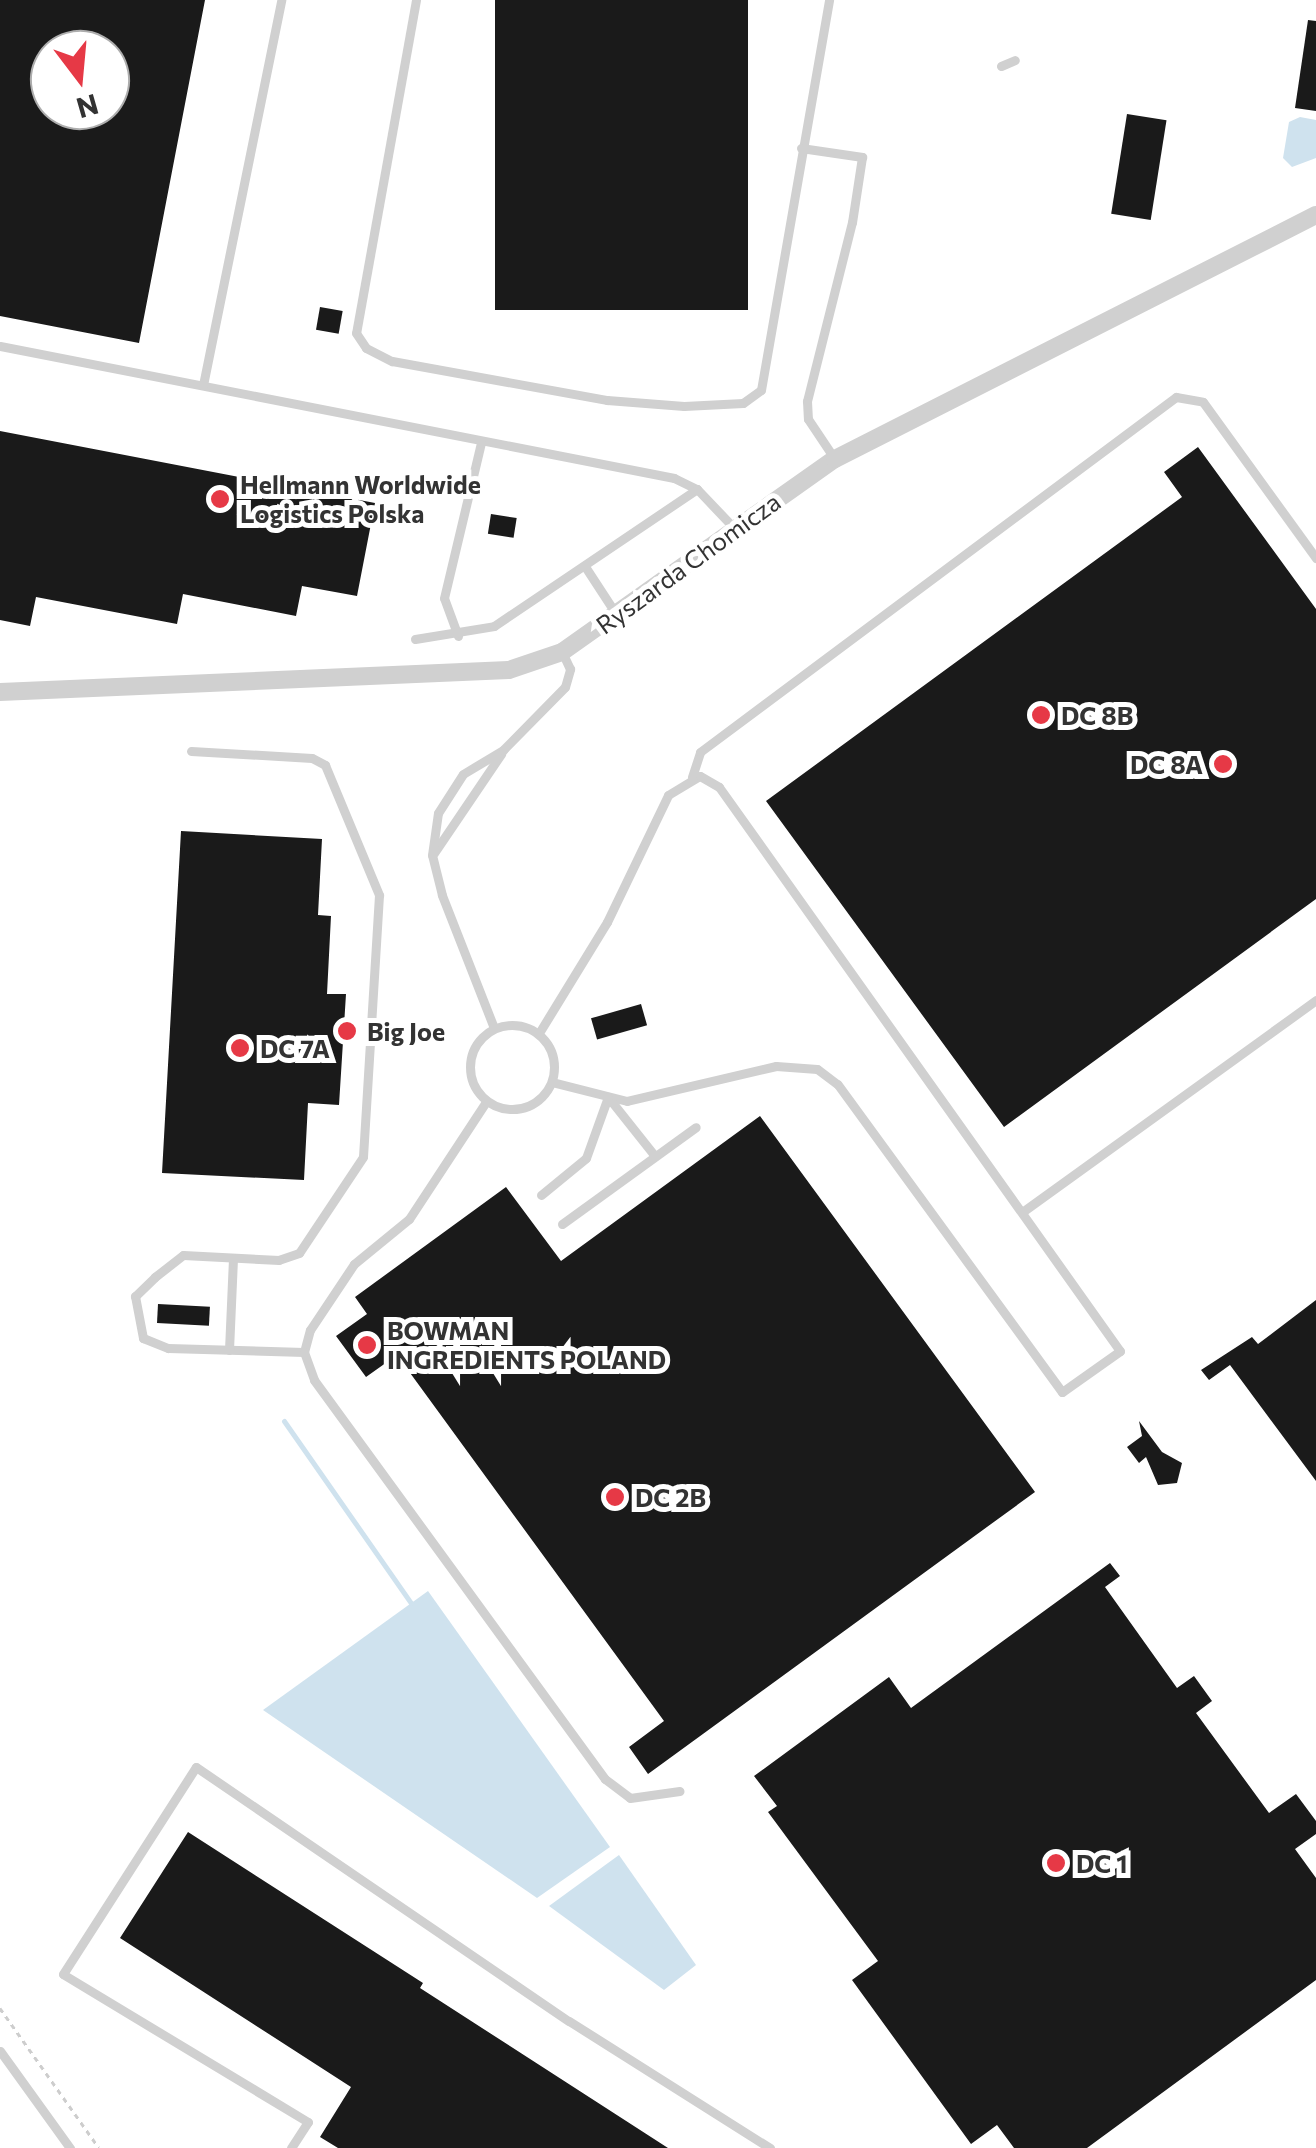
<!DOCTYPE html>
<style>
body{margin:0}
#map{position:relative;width:1316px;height:2148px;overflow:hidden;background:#fff;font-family:Commissioner,sans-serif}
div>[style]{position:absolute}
.water>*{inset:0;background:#cfe2ee}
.stream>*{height:5px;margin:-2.5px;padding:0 2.5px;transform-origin:2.5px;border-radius:2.5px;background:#cfe2ee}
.building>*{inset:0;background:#1a1a1a;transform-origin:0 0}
.path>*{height:2.5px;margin-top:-1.25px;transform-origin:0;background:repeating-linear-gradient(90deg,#cdcdcd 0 5px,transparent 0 10px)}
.service>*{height:9px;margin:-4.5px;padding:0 4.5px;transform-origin:4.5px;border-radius:4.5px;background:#d0d0d0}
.service>.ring{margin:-4.5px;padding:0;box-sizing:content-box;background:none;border:9px solid #d0d0d0;border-radius:50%}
.minor>*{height:18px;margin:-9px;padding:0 9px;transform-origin:9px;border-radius:9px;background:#d0d0d0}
.dots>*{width:28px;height:28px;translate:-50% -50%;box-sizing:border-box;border:5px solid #fff;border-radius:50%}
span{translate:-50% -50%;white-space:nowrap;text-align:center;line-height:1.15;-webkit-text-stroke:10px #fff;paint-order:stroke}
.poi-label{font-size:25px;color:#333;font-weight:700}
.left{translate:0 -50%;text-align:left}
.right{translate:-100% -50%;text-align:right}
.street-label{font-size:25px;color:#333}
.north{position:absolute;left:30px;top:30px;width:100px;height:100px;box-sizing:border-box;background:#fff;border:2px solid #adadad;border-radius:50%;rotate:164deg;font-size:28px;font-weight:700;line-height:40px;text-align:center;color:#333}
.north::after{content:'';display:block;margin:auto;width:35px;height:45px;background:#e63946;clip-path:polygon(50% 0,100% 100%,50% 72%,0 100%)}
</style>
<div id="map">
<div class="water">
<div style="clip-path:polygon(1300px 117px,1316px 120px,1316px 158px,1292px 167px,1283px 158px,1289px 122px)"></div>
<div style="clip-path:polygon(428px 1591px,610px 1847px,537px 1898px,263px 1710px)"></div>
<div style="clip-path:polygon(619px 1855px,696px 1965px,664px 1990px,549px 1906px)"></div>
</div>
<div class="stream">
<div style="left:284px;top:1421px;width:222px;rotate:55.1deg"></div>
</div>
<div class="building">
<div style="clip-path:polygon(evenodd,0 0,205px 0,139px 343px,0 316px,0 0,50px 50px,110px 50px,110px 110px,50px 110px,50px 50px)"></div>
<div style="left:495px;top:0;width:253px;height:310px"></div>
<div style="clip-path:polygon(1308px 20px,1316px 21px,1316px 111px,1295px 108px)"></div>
<div style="left:1127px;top:114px;width:40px;height:101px;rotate:9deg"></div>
<div style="left:320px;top:307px;width:23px;height:23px;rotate:10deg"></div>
<div style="clip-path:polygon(0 431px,375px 503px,357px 596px,302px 586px,296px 616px,183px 594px,177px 624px,36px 597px,30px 626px,0 620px)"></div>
<div style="clip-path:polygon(1198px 447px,1316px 609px,1316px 899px,1004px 1127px,766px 801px,1182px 497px,1164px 472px)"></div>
<div style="left:491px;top:514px;width:26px;height:20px;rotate:9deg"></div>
<div style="clip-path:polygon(181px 831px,322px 839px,318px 915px,331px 916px,327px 994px,346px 994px,339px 1105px,308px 1103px,304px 1180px,162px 1173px)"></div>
<div style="left:641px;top:1004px;width:22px;height:52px;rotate:74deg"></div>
<div style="clip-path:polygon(760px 1116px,1035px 1492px,648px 1774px,629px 1747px,664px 1721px,397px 1355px,366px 1377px,336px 1336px,367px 1314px,355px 1297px,506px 1187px,561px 1261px)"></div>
<div style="clip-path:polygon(1316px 1300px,1316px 1481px,1230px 1365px,1209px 1380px,1201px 1370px,1252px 1337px,1258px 1344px)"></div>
<div style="left:158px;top:1304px;width:52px;height:19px;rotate:3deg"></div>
<div style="clip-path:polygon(1139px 1421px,1162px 1452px,1182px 1463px,1177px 1483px,1158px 1485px,1146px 1457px,1139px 1463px,1127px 1447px,1142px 1436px)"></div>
<div style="clip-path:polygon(1110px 1563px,1120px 1576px,1105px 1587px,1177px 1688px,1194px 1676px,1212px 1701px,1196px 1713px,1269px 1813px,1296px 1794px,1316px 1821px,1316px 1834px,1295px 1849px,1316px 1878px,1316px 1980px,1087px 2148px,1014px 2148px,997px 2125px,971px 2144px,852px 1980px,878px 1961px,768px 1812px,777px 1806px,754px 1776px,889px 1677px,911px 1708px)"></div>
<div style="clip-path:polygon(188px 1832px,423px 1983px,420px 1988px,668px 2148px,338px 2148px,320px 2137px,351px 2087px,120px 1938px)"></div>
</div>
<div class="path">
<div style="left:0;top:2008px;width:171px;rotate:54.7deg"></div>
</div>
<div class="service">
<div style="left:416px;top:0;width:338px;rotate:100.2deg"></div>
<div style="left:356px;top:333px;width:18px;rotate:56deg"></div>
<div style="left:366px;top:348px;width:29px;rotate:27deg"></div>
<div style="left:392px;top:361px;width:219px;rotate:10.3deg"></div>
<div style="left:607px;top:400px;width:77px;rotate:4.5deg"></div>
<div style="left:684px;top:406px;width:59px;rotate:-2.9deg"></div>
<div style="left:743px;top:403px;width:22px;rotate:-36deg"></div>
<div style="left:761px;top:390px;width:396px;rotate:-80.1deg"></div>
<div style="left:1001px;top:66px;width:15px;rotate:-23deg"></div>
<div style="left:801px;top:148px;width:62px;rotate:8.4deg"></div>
<div style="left:862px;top:157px;width:66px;rotate:98.7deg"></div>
<div style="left:852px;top:222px;width:185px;rotate:104.1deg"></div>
<div style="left:807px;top:401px;width:18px;rotate:87deg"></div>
<div style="left:808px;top:419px;width:47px;rotate:56.3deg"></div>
<div style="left:0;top:346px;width:687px;rotate:11.08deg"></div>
<div style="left:674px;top:478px;width:25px;rotate:26deg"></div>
<div style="left:697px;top:489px;width:55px;rotate:46.5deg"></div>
<div style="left:203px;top:385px;width:393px;rotate:-78.5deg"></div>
<div style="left:586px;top:568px;width:55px;rotate:56.9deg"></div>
<div style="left:458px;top:636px;width:40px;rotate:-110.2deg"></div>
<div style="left:444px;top:598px;width:159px;rotate:-76.6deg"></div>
<div style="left:415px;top:639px;width:80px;rotate:-9.3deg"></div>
<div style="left:494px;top:626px;width:245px;rotate:-34deg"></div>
<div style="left:191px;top:751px;width:121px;rotate:3.3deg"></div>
<div style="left:312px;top:758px;width:15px;rotate:28deg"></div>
<div style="left:325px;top:765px;width:141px;rotate:67.4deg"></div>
<div style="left:379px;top:895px;width:262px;rotate:93.5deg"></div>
<div style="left:363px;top:1157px;width:115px;rotate:123.7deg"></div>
<div style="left:299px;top:1253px;width:21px;rotate:161deg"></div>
<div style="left:279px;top:1260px;width:96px;rotate:-177deg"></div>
<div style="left:183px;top:1255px;width:36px;rotate:142deg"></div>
<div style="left:155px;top:1277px;width:28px;rotate:136deg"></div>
<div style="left:135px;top:1296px;width:43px;rotate:79.2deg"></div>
<div style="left:143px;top:1338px;width:27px;rotate:22deg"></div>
<div style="left:168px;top:1348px;width:136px;rotate:1.7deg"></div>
<div style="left:304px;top:1352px;width:23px;rotate:-75deg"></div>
<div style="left:310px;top:1330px;width:79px;rotate:-56.3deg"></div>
<div style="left:354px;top:1264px;width:71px;rotate:-39.3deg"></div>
<div style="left:409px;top:1219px;width:140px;rotate:-56.7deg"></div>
<div style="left:692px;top:777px;width:26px;rotate:-72deg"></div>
<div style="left:700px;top:752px;width:594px;rotate:-36.72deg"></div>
<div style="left:1176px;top:397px;width:27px;rotate:10deg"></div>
<div style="left:1203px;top:402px;width:193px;rotate:54.1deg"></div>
<div style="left:434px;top:853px;width:120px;rotate:-55.9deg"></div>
<div class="ring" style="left:470px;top:1025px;width:75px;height:75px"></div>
<div style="left:494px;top:1028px;width:143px;rotate:-111.4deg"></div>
<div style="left:442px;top:895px;width:41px;rotate:-104deg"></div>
<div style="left:432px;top:855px;width:42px;rotate:-81.9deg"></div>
<div style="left:438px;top:813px;width:46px;rotate:-57.3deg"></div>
<div style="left:463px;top:774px;width:47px;rotate:-31deg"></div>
<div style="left:503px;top:750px;width:88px;rotate:-45.5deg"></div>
<div style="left:565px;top:687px;width:19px;rotate:-74deg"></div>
<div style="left:570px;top:669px;width:19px;rotate:-115deg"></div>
<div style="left:539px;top:1033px;width:130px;rotate:-58.5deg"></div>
<div style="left:607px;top:922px;width:141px;rotate:-64.3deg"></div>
<div style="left:668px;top:795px;width:37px;rotate:-31deg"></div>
<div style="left:700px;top:776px;width:22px;rotate:30deg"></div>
<div style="left:719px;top:787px;width:692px;rotate:54.59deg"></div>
<div style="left:1120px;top:1351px;width:71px;rotate:144.7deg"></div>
<div style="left:1062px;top:1392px;width:381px;rotate:-126.1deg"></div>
<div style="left:837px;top:1084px;width:25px;rotate:-143deg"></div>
<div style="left:817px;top:1069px;width:41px;rotate:-175.8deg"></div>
<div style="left:776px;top:1066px;width:153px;rotate:166.8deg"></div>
<div style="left:627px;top:1101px;width:77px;rotate:-165.8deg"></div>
<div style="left:608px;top:1097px;width:75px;rotate:51.5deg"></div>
<div style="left:541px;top:1195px;width:58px;rotate:-39.4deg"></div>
<div style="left:586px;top:1158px;width:65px;rotate:-70.2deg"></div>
<div style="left:1025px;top:1210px;width:359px;rotate:-35.8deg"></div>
<div style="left:562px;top:1224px;width:165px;rotate:-35.9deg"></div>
<div style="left:229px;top:1350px;width:92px;rotate:-87.5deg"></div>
<div style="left:304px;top:1352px;width:30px;rotate:70deg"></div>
<div style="left:314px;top:1380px;width:494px;rotate:53.9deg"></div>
<div style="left:605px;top:1779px;width:31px;rotate:37deg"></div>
<div style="left:630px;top:1798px;width:50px;rotate:-8deg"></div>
<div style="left:0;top:2051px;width:120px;rotate:54.2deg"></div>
<div style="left:291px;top:2148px;width:31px;rotate:-57deg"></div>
<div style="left:308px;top:2122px;width:286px;rotate:-148.9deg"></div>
<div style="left:63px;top:1974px;width:246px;rotate:-57.3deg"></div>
<div style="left:196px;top:1767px;width:451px;rotate:34.3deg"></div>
<div style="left:569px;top:2021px;width:238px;rotate:32.3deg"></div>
</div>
<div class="minor">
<div style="left:0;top:692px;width:509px;rotate:-2.47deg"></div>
<div style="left:509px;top:670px;width:56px;rotate:-18.8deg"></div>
<div style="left:562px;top:652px;width:334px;rotate:-35.3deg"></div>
<div style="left:835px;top:459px;width:539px;rotate:-26.9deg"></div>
</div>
<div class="dots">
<div style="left:220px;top:499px;background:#e63946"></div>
<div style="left:1041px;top:715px;background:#e63946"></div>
<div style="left:1223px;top:764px;background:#e63946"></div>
<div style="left:347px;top:1031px;background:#e63946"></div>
<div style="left:240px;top:1048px;background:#e63946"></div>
<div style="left:367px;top:1345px;background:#e63946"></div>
<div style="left:615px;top:1497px;background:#e63946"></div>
<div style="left:1056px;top:1863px;background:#e63946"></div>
</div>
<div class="poi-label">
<span class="left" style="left:240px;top:499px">Hellmann Worldwide<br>Logistics Polska</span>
<span class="left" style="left:1061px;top:715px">DC 8B</span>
<span class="right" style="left:1203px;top:764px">DC 8A</span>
<span class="left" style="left:367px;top:1031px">Big Joe</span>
<span class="left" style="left:260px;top:1048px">DC 7A</span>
<span class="left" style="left:387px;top:1345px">BOWMAN<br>INGREDIENTS POLAND</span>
<span class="left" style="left:635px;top:1497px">DC 2B</span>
<span class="left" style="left:1076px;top:1863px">DC 1</span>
</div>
<div class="street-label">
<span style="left:688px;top:563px;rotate:-36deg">Ryszarda Chomicza</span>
</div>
<div class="north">N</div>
</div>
